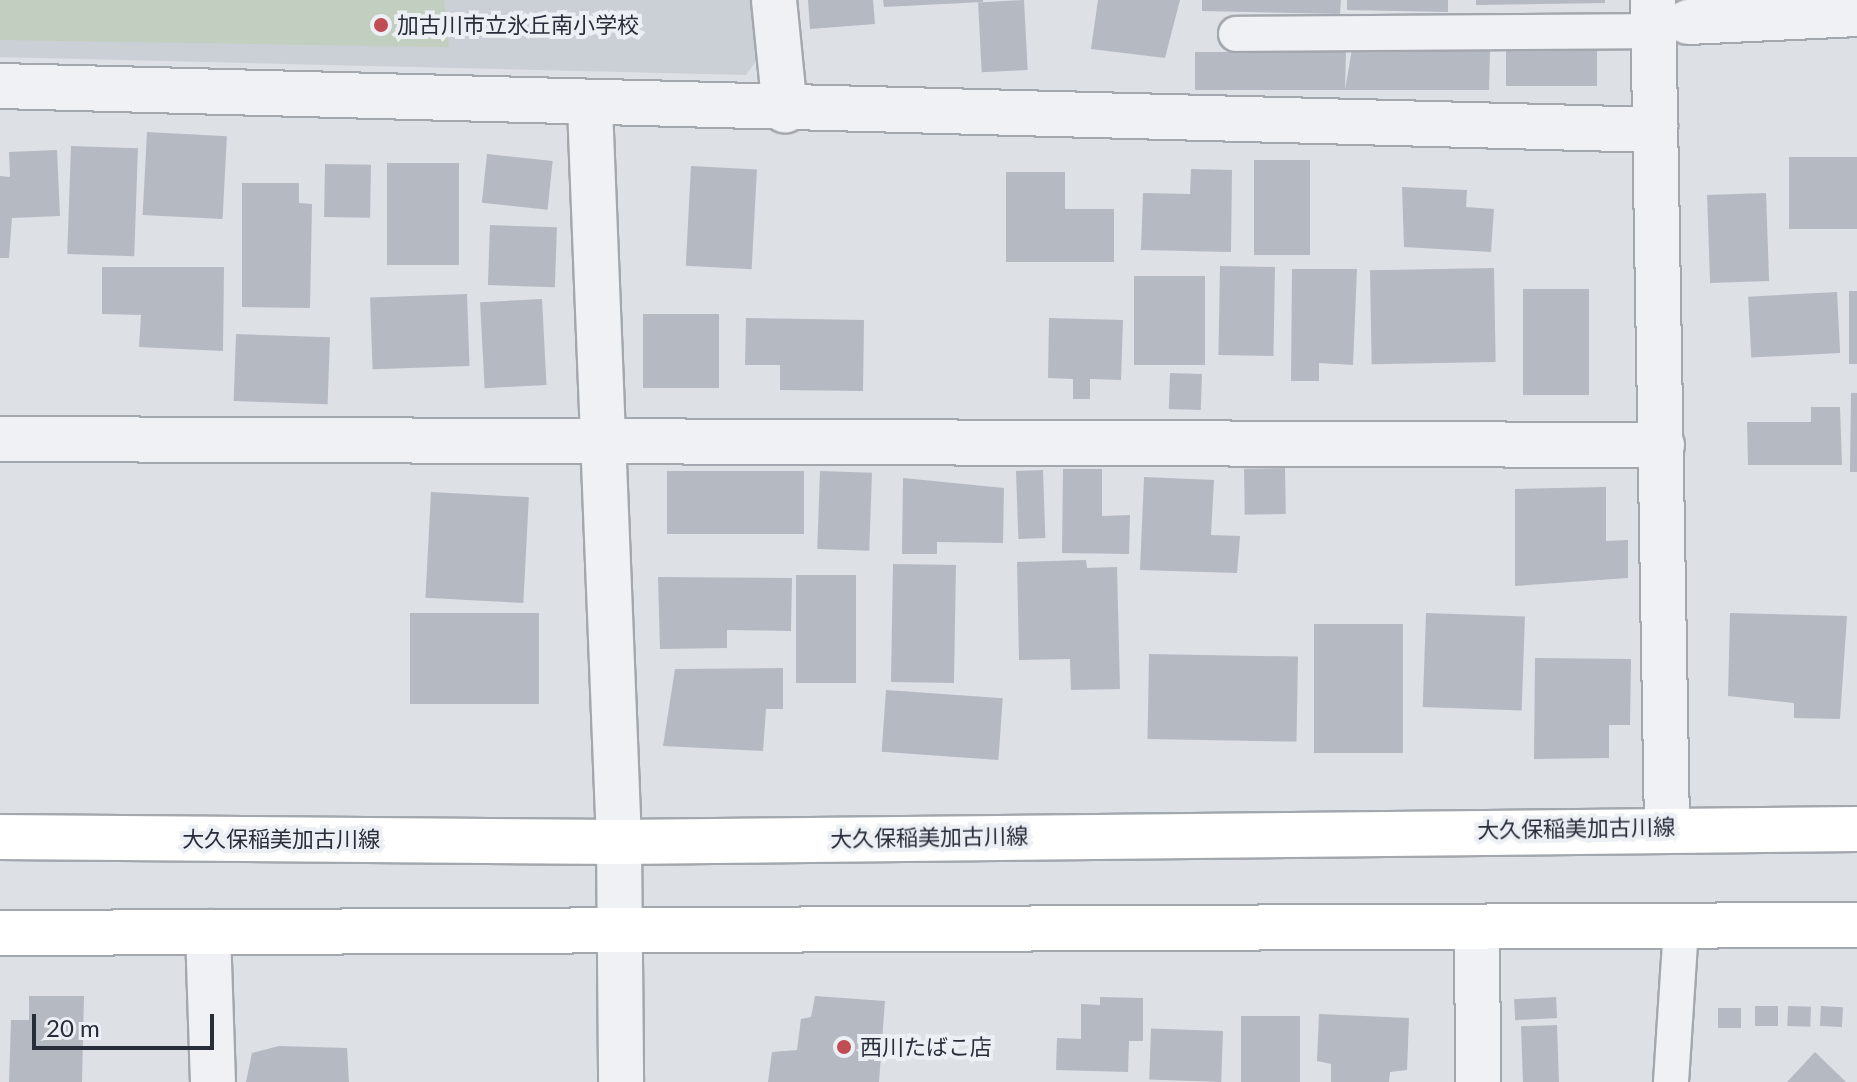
<!DOCTYPE html>
<meta charset="utf-8">
<style>
body{margin:0}
#map{position:relative;width:1857px;height:1082px;overflow:hidden;background:#dde0e5;font-family:Lato,"Noto Sans JP",sans-serif}
div>[style]{position:absolute}
.built>*{inset:0;background:#cbcfd6}
.green>*{inset:0;background:#c2cebf}
.building>*{inset:0;background:#b5b9c2;transform-origin:0 0}
.roads{filter:drop-shadow(2px 0 #a3a7ae) drop-shadow(-2px 0 #a3a7ae) drop-shadow(0 2px #a3a7ae) drop-shadow(0 -2px #a3a7ae)}
.service>*{height:34px;margin:-17px;padding:0 17px;transform-origin:17px;border-radius:17px;background:#eff1f4}
.minor>*{height:44px;margin:-22px;padding:0 22px;transform-origin:22px;border-radius:22px;background:#eff1f4}
.secondary>*{height:44px;margin:-22px;padding:0 22px;transform-origin:22px;border-radius:22px;background:#fff}
.dots>*{width:22px;height:22px;translate:-50% -50%;box-sizing:border-box;border:4px solid #eceff3;border-radius:50%}
span{translate:-50% -50%;white-space:nowrap;text-align:center;line-height:1.15;-webkit-text-stroke:8px #eceff3;paint-order:stroke}
.poi-label{font-size:22px;color:#282d3a}
.left{translate:0 -50%;text-align:left}
.street-label{font-size:22px;color:#282d3a}
.scale{position:absolute;left:32px;top:1014px;width:182px;height:36px;box-sizing:border-box;border:4px solid #282d3a;border-top:0;padding-left:10px;font-size:24px;line-height:28px;white-space:nowrap;color:#282d3a;-webkit-text-stroke:6px #eceff3;paint-order:stroke}
</style>
<div id="map">
<div class="built">
<div style="clip-path:polygon(0 0,758px 0,764px 50px,746px 75px,0 57px)"></div>
</div>
<div class="green">
<div style="clip-path:polygon(0 0,444px 0,449px 47px,0 40px)"></div>
</div>
<div class="building">
<div style="clip-path:polygon(808px 0,873px 0,875px 24px,810px 29px)"></div>
<div style="clip-path:polygon(883px 0,983px 0,983px 2px,884px 7px)"></div>
<div style="left:1024px;top:0;width:70px;height:46px;rotate:87deg"></div>
<div style="clip-path:polygon(1098px 0,1180px 0,1165px 58px,1091px 49px)"></div>
<div style="clip-path:polygon(1202px 0,1341px 0,1340px 14px,1202px 11px)"></div>
<div style="clip-path:polygon(1347px 0,1448px 0,1448px 12px,1347px 10px)"></div>
<div style="clip-path:polygon(1476px 0,1605px 0,1605px 3px,1476px 5px)"></div>
<div style="left:1506px;top:42px;width:91px;height:44px"></div>
<div style="clip-path:polygon(1352px 49px,1490px 50px,1489px 90px,1195px 90px,1195px 52px,1346px 52px,1345px 90px)"></div>
<div style="left:147px;top:132px;width:80px;height:83px;rotate:3deg"></div>
<div style="left:71px;top:146px;width:67px;height:108px;rotate:2deg"></div>
<div style="clip-path:polygon(57px 150px,60px 216px,12px 218px,9px 258px,0 258px,0 176px,10px 177px,9px 152px)"></div>
<div style="left:487px;top:154px;width:66px;height:49px;rotate:6deg"></div>
<div style="left:1857px;top:157px;width:72px;height:68px;rotate:90deg"></div>
<div style="left:1254px;top:160px;width:56px;height:95px"></div>
<div style="left:387px;top:163px;width:72px;height:102px"></div>
<div style="left:325px;top:164px;width:46px;height:53px;rotate:1deg"></div>
<div style="left:691px;top:166px;width:66px;height:100px;rotate:3deg"></div>
<div style="clip-path:polygon(1191px 169px,1232px 170px,1231px 252px,1141px 250px,1143px 193px,1190px 194px)"></div>
<div style="clip-path:polygon(1006px 172px,1065px 172px,1065px 209px,1114px 209px,1114px 262px,1006px 262px)"></div>
<div style="clip-path:polygon(242px 183px,299px 183px,299px 203px,312px 204px,310px 308px,242px 307px)"></div>
<div style="clip-path:polygon(1402px 187px,1467px 190px,1466px 207px,1494px 209px,1491px 252px,1404px 247px)"></div>
<div style="left:1766px;top:193px;width:88px;height:59px;rotate:88deg"></div>
<div style="left:490px;top:225px;width:67px;height:60px;rotate:2deg"></div>
<div style="left:1220px;top:266px;width:55px;height:89px;rotate:1deg"></div>
<div style="clip-path:polygon(102px 267px,224px 267px,223px 351px,139px 347px,141px 315px,102px 314px)"></div>
<div style="left:1494px;top:268px;width:94px;height:124px;rotate:89deg"></div>
<div style="clip-path:polygon(1292px 269px,1357px 269px,1353px 365px,1319px 363px,1319px 381px,1291px 381px)"></div>
<div style="left:1134px;top:276px;width:71px;height:89px"></div>
<div style="left:1523px;top:289px;width:66px;height:106px"></div>
<div style="left:1857px;top:291px;width:73px;height:8px;rotate:90deg"></div>
<div style="left:1837px;top:292px;width:61px;height:89px;rotate:87deg"></div>
<div style="left:467px;top:294px;width:72px;height:97px;rotate:88deg"></div>
<div style="left:542px;top:299px;width:86px;height:62px;rotate:87deg"></div>
<div style="left:643px;top:314px;width:76px;height:74px"></div>
<div style="clip-path:polygon(746px 318px,864px 320px,863px 391px,780px 390px,780px 365px,745px 365px)"></div>
<div style="clip-path:polygon(1049px 318px,1123px 320px,1121px 380px,1090px 379px,1090px 399px,1073px 399px,1073px 379px,1048px 378px)"></div>
<div style="left:236px;top:334px;width:94px;height:67px;rotate:2deg"></div>
<div style="left:1170px;top:373px;width:32px;height:36px;rotate:2deg"></div>
<div style="clip-path:polygon(1851px 393px,1857px 393px,1857px 472px,1850px 472px)"></div>
<div style="clip-path:polygon(1811px 407px,1840px 407px,1842px 465px,1748px 465px,1747px 422px,1811px 422px)"></div>
<div style="left:1285px;top:468px;width:46px;height:41px;rotate:89deg"></div>
<div style="clip-path:polygon(1063px 469px,1102px 469px,1102px 516px,1130px 515px,1129px 554px,1062px 553px)"></div>
<div style="left:1043px;top:470px;width:68px;height:27px;rotate:88deg"></div>
<div style="left:804px;top:471px;width:63px;height:137px;rotate:90deg"></div>
<div style="left:820px;top:471px;width:52px;height:78px;rotate:2deg"></div>
<div style="clip-path:polygon(1144px 477px,1214px 480px,1211px 535px,1240px 536px,1237px 573px,1140px 570px)"></div>
<div style="clip-path:polygon(903px 478px,1004px 488px,1003px 543px,937px 542px,937px 554px,902px 554px)"></div>
<div style="clip-path:polygon(1606px 487px,1606px 541px,1628px 540px,1628px 578px,1515px 586px,1515px 489px)"></div>
<div style="left:431px;top:492px;width:98px;height:106px;rotate:3deg"></div>
<div style="clip-path:polygon(1086px 560px,1087px 568px,1117px 567px,1120px 689px,1071px 690px,1070px 659px,1019px 660px,1017px 562px)"></div>
<div style="left:893px;top:564px;width:63px;height:118px;rotate:1deg"></div>
<div style="left:796px;top:575px;width:60px;height:108px"></div>
<div style="clip-path:polygon(658px 577px,792px 578px,791px 631px,727px 630px,727px 648px,660px 649px)"></div>
<div style="left:410px;top:613px;width:129px;height:91px"></div>
<div style="left:1426px;top:613px;width:99px;height:94px;rotate:2deg"></div>
<div style="clip-path:polygon(1730px 613px,1847px 616px,1840px 719px,1794px 718px,1794px 703px,1728px 696px)"></div>
<div style="left:1314px;top:624px;width:89px;height:129px"></div>
<div style="left:1149px;top:654px;width:149px;height:85px;rotate:1deg"></div>
<div style="clip-path:polygon(1535px 658px,1631px 659px,1630px 725px,1609px 725px,1609px 758px,1534px 759px)"></div>
<div style="clip-path:polygon(783px 668px,783px 709px,766px 709px,763px 751px,663px 746px,675px 669px)"></div>
<div style="left:886px;top:690px;width:117px;height:62px;rotate:4deg"></div>
<div style="clip-path:polygon(29px 996px,84px 996px,82px 1082px,9px 1082px,11px 1020px,29px 1020px)"></div>
<div style="clip-path:polygon(815px 996px,885px 1001px,879px 1082px,768px 1082px,772px 1052px,797px 1050px,801px 1019px,811px 1017px)"></div>
<div style="clip-path:polygon(1100px 997px,1143px 998px,1143px 1041px,1129px 1041px,1128px 1072px,1056px 1070px,1057px 1038px,1081px 1039px,1081px 1004px,1100px 1005px)"></div>
<div style="left:1556px;top:997px;width:21px;height:42px;rotate:87deg"></div>
<div style="left:1755px;top:1006px;width:23px;height:20px"></div>
<div style="left:1788px;top:1006px;width:23px;height:20px;rotate:2deg"></div>
<div style="left:1821px;top:1006px;width:22px;height:20px;rotate:3deg"></div>
<div style="left:1718px;top:1008px;width:23px;height:20px"></div>
<div style="clip-path:polygon(1319px 1014px,1409px 1018px,1407px 1070px,1390px 1072px,1389px 1082px,1331px 1082px,1331px 1064px,1317px 1061px)"></div>
<div style="left:1241px;top:1016px;width:59px;height:66px"></div>
<div style="left:1557px;top:1025px;width:57px;height:36px;rotate:88deg"></div>
<div style="left:1223px;top:1031px;width:51px;height:72px;rotate:92deg"></div>
<div style="clip-path:polygon(279px 1046px,347px 1048px,349px 1082px,246px 1082px,252px 1053px)"></div>
<div style="clip-path:polygon(1815px 1052px,1846px 1082px,1787px 1082px)"></div>
</div>
<div class="roads">
<div class="service">
<div style="left:1236px;top:34px;width:418px;rotate:-0.4deg"></div>
<div style="left:1671px;top:1082px;width:153px;rotate:-86.3deg"></div>
</div>
<div class="minor">
<div style="left:774px;top:0;width:111px;rotate:84.3deg"></div>
<div style="left:1653px;top:0;width:826px;rotate:89.03deg"></div>
<div style="left:1688px;top:22px;width:169px;rotate:-2.7deg"></div>
<div style="left:0;top:86px;width:1656px;rotate:1.52deg"></div>
<div style="left:590px;top:107px;width:736px;rotate:87.74deg"></div>
<div style="left:619px;top:842px;width:240px;rotate:89.5deg"></div>
<div style="left:0;top:439px;width:1662px;rotate:0.21deg"></div>
<div style="left:1477px;top:930px;width:152px;rotate:89.6deg"></div>
<div style="left:208px;top:932px;width:150px;rotate:88.1deg"></div>
</div>
<div class="secondary">
<div style="left:0;top:837px;width:619px;rotate:0.46deg"></div>
<div style="left:619px;top:842px;width:1238px;rotate:-0.6deg"></div>
<div style="left:0;top:933px;width:1857px;rotate:-0.25deg"></div>
</div>
</div>
<div class="dots">
<div style="left:381px;top:25px;background:#c04c54"></div>
<div style="left:844px;top:1047px;background:#c04c54"></div>
</div>
<div class="poi-label">
<span class="left" style="left:397px;top:25px">加古川市立氷丘南小学校</span>
<span class="left" style="left:860px;top:1047px">西川たばこ店</span>
</div>
<div class="street-label">
<span style="left:1576px;top:828px;rotate:-1deg">大久保稲美加古川線</span>
<span style="left:929px;top:837px;rotate:-1deg">大久保稲美加古川線</span>
<span style="left:281px;top:839px">大久保稲美加古川線</span>
</div>
<div class="scale">20 m</div>
</div>
